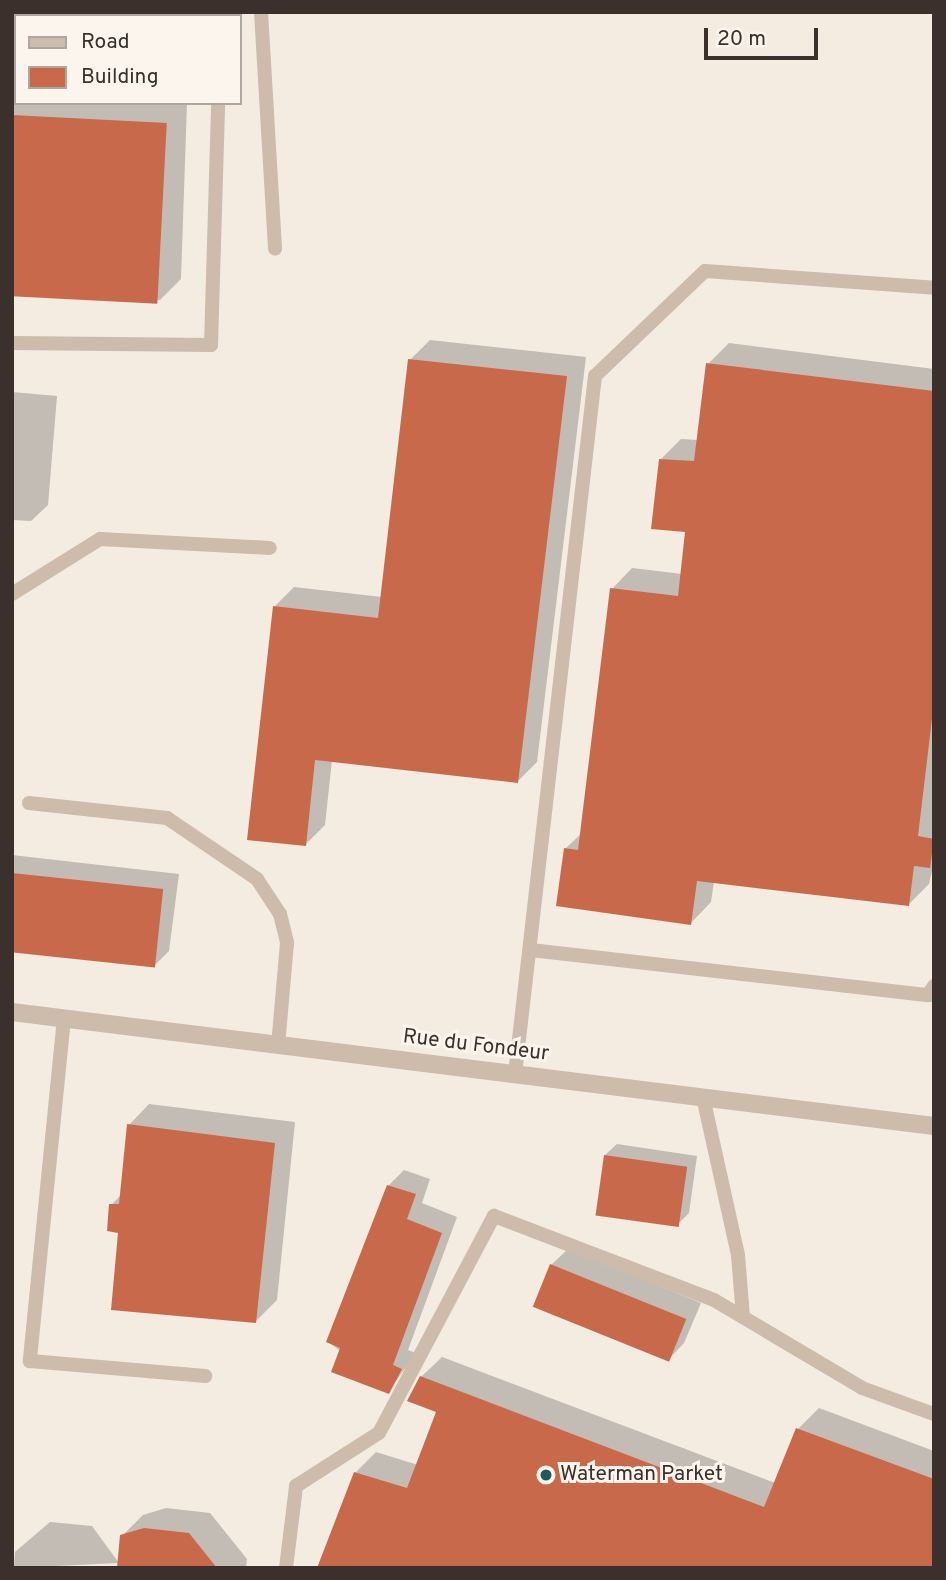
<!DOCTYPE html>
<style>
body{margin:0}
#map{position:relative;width:946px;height:1580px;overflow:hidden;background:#f4ebe1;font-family:Overpass,sans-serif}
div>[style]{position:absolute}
.shadow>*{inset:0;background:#0003}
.building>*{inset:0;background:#c8694b;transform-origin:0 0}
.lane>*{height:14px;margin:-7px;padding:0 7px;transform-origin:7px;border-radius:7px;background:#cdbbac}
.street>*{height:18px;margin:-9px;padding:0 9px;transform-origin:9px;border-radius:9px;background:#cdbbac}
.dots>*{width:19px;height:19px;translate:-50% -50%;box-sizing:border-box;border:4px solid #fbf5ee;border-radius:50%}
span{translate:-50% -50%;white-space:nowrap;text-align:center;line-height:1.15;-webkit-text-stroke:6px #fbf5ee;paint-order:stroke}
.street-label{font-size:21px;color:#3b302b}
.poi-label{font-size:21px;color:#3b302b}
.left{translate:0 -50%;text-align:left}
.frame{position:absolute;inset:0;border:14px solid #3b302b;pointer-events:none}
.legend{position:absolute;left:14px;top:14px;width:228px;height:91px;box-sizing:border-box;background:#fbf5ee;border:2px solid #aea6a0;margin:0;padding:9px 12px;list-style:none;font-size:21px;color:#3b302b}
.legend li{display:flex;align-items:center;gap:14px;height:35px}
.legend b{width:35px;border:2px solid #aea6a0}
.scale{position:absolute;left:704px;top:28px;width:114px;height:32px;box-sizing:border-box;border:4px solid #3b302b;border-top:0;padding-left:9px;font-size:21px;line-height:24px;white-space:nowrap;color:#3b302b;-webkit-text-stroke:5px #fbf5ee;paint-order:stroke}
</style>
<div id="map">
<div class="shadow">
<div style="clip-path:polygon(12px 12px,223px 12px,16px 16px,12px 36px)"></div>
<div style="clip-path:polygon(12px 92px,16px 103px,187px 103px,181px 279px,160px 300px,12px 295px)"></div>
<div style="clip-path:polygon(430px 340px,586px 357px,537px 762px,517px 782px,332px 760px,325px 825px,305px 845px,274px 607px,294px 587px,382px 597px,410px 360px)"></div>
<div style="clip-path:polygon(729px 343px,934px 369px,934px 862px,929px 884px,909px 904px,714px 881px,711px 902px,691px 923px,565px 849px,582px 833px,612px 589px,632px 568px,682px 574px,687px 531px,661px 459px,681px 439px,698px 440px,708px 364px)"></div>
<div style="clip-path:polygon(12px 392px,57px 396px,48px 505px,31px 521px,12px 520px)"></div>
<div style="clip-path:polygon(12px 855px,179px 874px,169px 951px,153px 967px,12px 951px)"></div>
<div style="clip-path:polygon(149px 1104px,295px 1122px,277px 1300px,256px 1321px,119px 1231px,111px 1205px,122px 1194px,129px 1125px)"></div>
<div style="clip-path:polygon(617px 1144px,697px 1156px,689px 1213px,678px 1224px,605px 1155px)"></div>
<div style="clip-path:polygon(404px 1170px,430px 1179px,422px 1203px,457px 1217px,408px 1350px,416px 1353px,388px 1392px,328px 1341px,389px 1185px)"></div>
<div style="clip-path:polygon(568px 1249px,701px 1303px,684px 1343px,668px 1360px,551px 1265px)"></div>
<div style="clip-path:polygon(442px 1357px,775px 1483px,798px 1429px,819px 1408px,934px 1451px,934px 1568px,318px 1568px,355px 1473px,376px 1452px,418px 1465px,439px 1411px,421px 1377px)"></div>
<div style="clip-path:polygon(166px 1508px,210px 1513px,247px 1559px,246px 1568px,118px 1568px,122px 1536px,143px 1515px)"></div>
<div style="clip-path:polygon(50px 1522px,92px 1526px,119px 1563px,14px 1568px,15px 1552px)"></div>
</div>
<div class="building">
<div style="left:12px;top:115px;width:155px;height:181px;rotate:3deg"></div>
<div style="clip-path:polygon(408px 359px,567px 376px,518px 783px,315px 760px,306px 846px,247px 840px,273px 606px,378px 618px)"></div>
<div style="clip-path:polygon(706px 363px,934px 391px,934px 702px,918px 836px,934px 839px,930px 868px,914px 866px,909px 906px,697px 881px,691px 925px,556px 906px,564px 848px,578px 850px,610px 588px,678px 596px,685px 532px,651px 529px,659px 459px,694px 461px)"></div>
<div style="left:12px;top:873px;width:152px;height:79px;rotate:6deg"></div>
<div style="clip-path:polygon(127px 1124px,275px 1143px,256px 1323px,111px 1310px,118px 1233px,107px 1231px,109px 1204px,119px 1204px)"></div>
<div style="left:604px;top:1155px;width:84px;height:61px;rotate:8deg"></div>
<div style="clip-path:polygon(387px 1185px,416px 1194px,407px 1219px,442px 1233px,393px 1365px,402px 1369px,389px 1394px,331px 1372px,340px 1348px,326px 1342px)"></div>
<div style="left:550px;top:1264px;width:147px;height:46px;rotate:22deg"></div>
<div style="clip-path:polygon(420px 1376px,764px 1507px,796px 1428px,934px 1479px,934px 1568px,317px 1568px,354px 1472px,407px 1488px,436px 1412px,407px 1401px)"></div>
<div style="clip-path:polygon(144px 1528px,189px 1533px,217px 1568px,117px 1568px,120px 1535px)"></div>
</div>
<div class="lane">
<div style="left:261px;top:12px;width:237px;rotate:86.6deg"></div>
<div style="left:12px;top:343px;width:199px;rotate:0.6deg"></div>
<div style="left:211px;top:345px;width:242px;rotate:-88.3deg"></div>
<div style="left:12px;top:594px;width:104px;rotate:-32deg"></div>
<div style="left:100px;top:539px;width:170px;rotate:3deg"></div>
<div style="left:29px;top:803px;width:139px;rotate:6.2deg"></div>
<div style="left:167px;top:818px;width:109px;rotate:34.1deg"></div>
<div style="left:257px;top:879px;width:42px;rotate:56.7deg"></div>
<div style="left:280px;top:914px;width:30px;rotate:76deg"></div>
<div style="left:287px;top:943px;width:102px;rotate:95deg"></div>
<div style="left:531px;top:950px;width:400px;rotate:6.5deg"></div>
<div style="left:928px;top:995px;width:11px;rotate:-56deg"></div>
<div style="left:64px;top:1018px;width:345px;rotate:95.7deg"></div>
<div style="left:30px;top:1361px;width:176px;rotate:4.9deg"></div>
<div style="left:515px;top:1074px;width:703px;rotate:-83.46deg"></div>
<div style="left:595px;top:376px;width:152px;rotate:-43.7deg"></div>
<div style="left:705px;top:271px;width:230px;rotate:4.2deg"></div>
<div style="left:703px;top:1097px;width:162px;rotate:77.5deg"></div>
<div style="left:738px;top:1255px;width:62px;rotate:85.4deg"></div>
<div style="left:286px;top:1568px;width:83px;rotate:-83deg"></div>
<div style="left:296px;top:1486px;width:98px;rotate:-32.6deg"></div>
<div style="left:379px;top:1433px;width:246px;rotate:-62.1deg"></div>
<div style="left:494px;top:1216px;width:235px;rotate:20.9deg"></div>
<div style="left:714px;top:1300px;width:172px;rotate:30.7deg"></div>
<div style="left:862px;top:1388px;width:77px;rotate:19.9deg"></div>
</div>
<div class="street">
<div style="left:12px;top:1012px;width:929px;rotate:7.05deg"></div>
</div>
<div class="dots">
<div style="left:546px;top:1475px;background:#1f5a5e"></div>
</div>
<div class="street-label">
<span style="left:476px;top:1046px;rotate:7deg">Rue du Fondeur</span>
</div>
<div class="poi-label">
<span class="left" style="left:560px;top:1475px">Waterman Parket</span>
</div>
<div class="frame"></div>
<ul class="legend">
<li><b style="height:9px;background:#cdbbac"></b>Road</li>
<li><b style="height:19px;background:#c8694b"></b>Building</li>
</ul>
<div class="scale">20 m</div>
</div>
